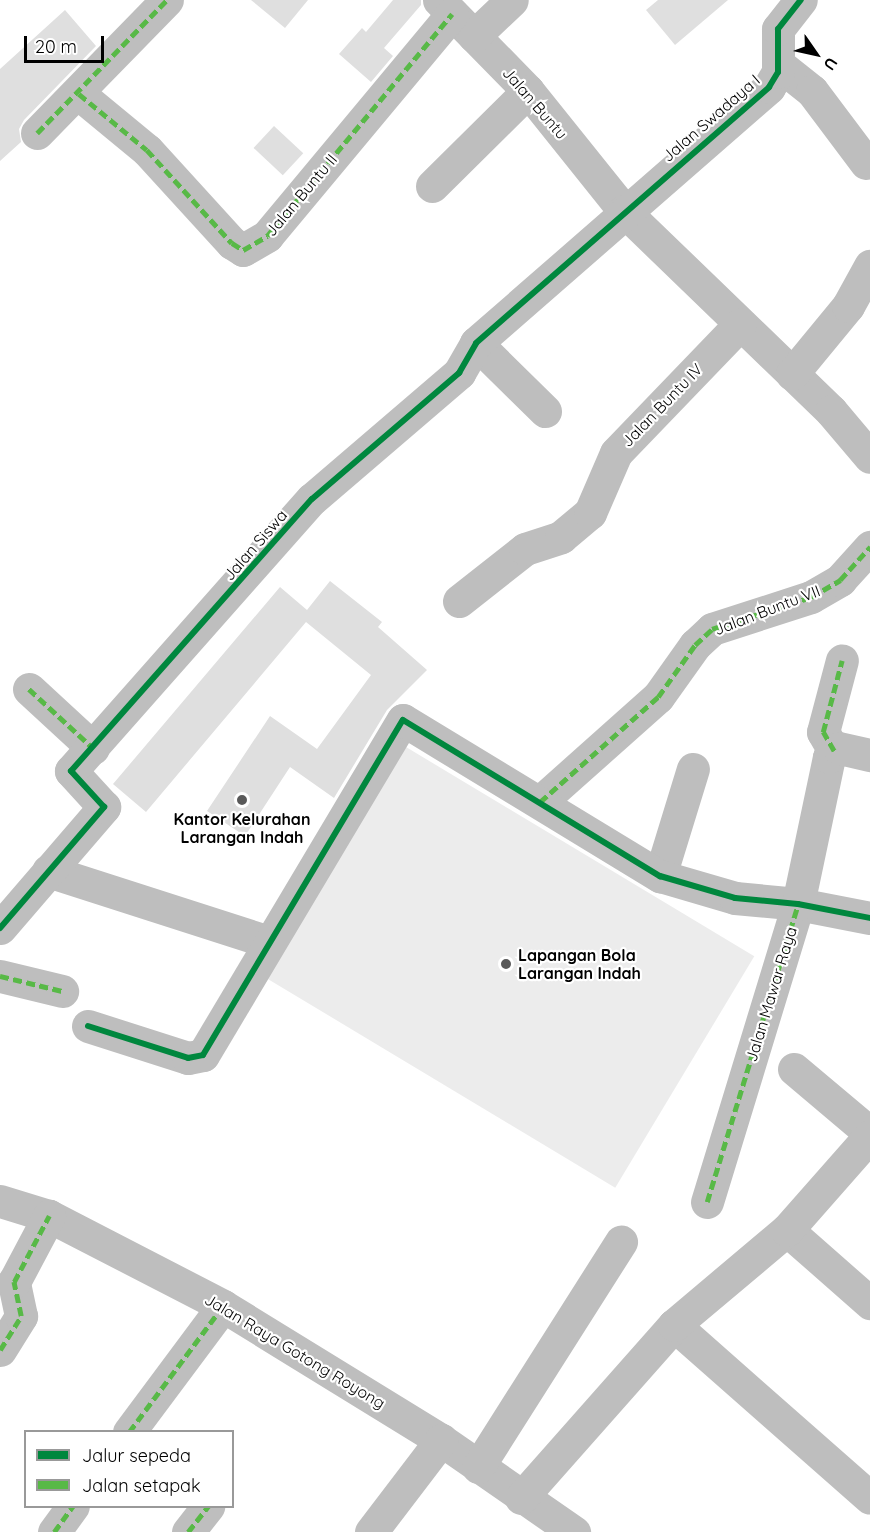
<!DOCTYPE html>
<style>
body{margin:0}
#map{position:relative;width:870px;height:1532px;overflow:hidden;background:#fff;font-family:Quicksand,sans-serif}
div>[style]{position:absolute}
.green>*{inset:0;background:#ececec;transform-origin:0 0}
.building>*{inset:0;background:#dfdfdf;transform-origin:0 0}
.minor>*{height:33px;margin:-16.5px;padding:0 16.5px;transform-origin:16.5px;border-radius:16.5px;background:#bebebe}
.quiet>*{height:4.5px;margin-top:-2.25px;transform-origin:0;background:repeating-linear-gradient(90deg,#58b947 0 9px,transparent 0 13.5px)}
.cycleway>*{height:6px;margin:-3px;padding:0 3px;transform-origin:3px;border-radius:3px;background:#00873e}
.dots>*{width:16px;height:16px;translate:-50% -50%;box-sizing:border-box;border:3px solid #fff;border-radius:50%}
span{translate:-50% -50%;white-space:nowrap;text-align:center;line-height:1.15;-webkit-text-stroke:4.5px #fff;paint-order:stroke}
.street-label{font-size:16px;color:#000}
.poi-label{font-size:16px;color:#000;font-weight:700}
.left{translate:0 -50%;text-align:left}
.legend{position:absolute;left:24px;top:1430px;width:210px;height:78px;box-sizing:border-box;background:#fff;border:2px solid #999;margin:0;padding:8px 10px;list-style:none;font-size:18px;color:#000}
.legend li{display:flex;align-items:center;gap:12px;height:30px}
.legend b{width:30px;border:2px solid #999}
.north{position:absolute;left:786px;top:24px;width:60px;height:60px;-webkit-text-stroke:4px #fff;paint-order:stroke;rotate:124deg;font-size:16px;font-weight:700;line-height:24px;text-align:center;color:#000}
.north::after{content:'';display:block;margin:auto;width:21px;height:27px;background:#000;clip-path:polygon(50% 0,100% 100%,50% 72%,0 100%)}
.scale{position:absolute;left:24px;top:36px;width:80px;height:27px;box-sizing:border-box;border:3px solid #000;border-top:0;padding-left:8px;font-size:18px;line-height:21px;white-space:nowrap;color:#000;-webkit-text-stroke:4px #fff;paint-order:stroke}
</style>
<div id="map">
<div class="green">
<div style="left:396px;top:741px;width:418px;height:270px;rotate:31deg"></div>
</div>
<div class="building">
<div style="clip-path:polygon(251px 0,308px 0,285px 28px)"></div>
<div style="clip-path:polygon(393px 0,421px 0,421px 5px,384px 48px,393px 56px,371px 82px,339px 54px,362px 28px,366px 32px)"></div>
<div style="clip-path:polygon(658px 0,728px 0,675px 45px,646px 10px)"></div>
<div style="clip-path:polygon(65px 10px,96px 46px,24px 120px,19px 129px,21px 142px,0 161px,0 69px)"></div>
<div style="left:274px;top:126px;width:40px;height:30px;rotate:43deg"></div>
<div style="clip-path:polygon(330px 581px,382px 622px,378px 627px,427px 670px,387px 710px,334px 798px,290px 767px,245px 836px,207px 811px,270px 716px,317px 749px,371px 675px,306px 622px,146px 812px,113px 784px,280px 587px,307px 610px)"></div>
</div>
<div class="minor">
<div style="left:439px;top:0;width:127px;rotate:45.6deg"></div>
<div style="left:528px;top:91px;width:154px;rotate:51.3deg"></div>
<div style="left:624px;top:211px;width:288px;rotate:44deg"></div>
<div style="left:831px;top:411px;width:60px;rotate:49.7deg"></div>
<div style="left:474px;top:36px;width:52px;rotate:-43.5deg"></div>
<div style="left:778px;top:64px;width:43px;rotate:38.5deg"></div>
<div style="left:812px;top:91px;width:90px;rotate:53.1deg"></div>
<div style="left:79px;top:94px;width:88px;rotate:39.5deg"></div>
<div style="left:147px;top:150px;width:126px;rotate:47.6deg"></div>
<div style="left:232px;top:243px;width:13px;rotate:32deg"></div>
<div style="left:243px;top:250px;width:28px;rotate:-30deg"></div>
<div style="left:267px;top:236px;width:289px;rotate:-50.2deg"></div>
<div style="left:37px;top:133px;width:186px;rotate:-45.7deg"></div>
<div style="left:432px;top:186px;width:135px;rotate:-44.7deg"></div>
<div style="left:476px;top:343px;width:97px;rotate:44.6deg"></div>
<div style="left:792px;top:374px;width:88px;rotate:-50.5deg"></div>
<div style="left:848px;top:306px;width:46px;rotate:-61.2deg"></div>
<div style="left:459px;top:601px;width:84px;rotate:-38.2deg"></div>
<div style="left:525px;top:549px;width:38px;rotate:-18deg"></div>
<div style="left:561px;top:537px;width:38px;rotate:-40deg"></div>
<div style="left:590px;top:513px;width:65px;rotate:-66.6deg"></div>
<div style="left:616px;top:453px;width:179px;rotate:-46.1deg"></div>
<div style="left:29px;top:689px;width:87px;rotate:42.7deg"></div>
<div style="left:834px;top:751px;width:22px;rotate:-120deg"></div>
<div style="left:823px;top:732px;width:74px;rotate:-75.2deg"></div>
<div style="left:540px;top:802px;width:158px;rotate:-41.7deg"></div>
<div style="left:658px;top:697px;width:64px;rotate:-54.6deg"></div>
<div style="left:695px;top:645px;width:23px;rotate:-43deg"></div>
<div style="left:712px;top:629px;width:104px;rotate:-17.9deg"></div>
<div style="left:811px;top:597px;width:34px;rotate:-30deg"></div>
<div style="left:840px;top:580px;width:45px;rotate:-47.7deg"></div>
<div style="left:48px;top:871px;width:232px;rotate:17.8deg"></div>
<div style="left:660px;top:876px;width:112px;rotate:-72.9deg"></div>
<div style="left:0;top:928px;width:160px;rotate:-49.3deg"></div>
<div style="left:104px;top:807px;width:49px;rotate:-132.5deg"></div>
<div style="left:71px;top:771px;width:363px;rotate:-48.5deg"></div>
<div style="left:312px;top:499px;width:194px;rotate:-40.6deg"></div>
<div style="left:459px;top:373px;width:34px;rotate:-60deg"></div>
<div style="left:476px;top:343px;width:389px;rotate:-41.1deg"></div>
<div style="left:769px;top:87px;width:17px;rotate:-59deg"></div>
<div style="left:778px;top:72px;width:43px;rotate:-90deg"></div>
<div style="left:778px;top:29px;width:37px;rotate:-52deg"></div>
<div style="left:0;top:976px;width:64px;rotate:13.6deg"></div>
<div style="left:88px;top:1026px;width:105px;rotate:17.7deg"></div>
<div style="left:188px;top:1058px;width:15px;rotate:-11deg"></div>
<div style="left:203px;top:1055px;width:390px;rotate:-59.2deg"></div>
<div style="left:403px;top:720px;width:301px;rotate:31.3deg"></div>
<div style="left:660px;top:876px;width:78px;rotate:16.3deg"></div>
<div style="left:735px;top:898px;width:63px;rotate:5.4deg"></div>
<div style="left:798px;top:904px;width:73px;rotate:11deg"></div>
<div style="left:794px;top:1069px;width:99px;rotate:40.1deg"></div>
<div style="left:0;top:1201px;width:51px;rotate:17deg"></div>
<div style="left:49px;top:1216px;width:196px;rotate:27.3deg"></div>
<div style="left:223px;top:1306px;width:256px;rotate:31.6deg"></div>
<div style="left:441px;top:1440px;width:162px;rotate:34.7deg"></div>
<div style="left:707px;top:1202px;width:312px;rotate:-73deg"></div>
<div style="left:798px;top:904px;width:150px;rotate:-78.1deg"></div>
<div style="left:829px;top:757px;width:13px;rotate:-42deg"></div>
<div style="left:839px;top:748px;width:32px;rotate:13deg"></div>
<div style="left:787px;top:1230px;width:111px;rotate:41.3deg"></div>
<div style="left:674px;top:1325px;width:261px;rotate:41.4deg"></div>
<div style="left:0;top:1350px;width:40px;rotate:-58deg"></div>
<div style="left:21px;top:1316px;width:35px;rotate:-102deg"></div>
<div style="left:14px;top:1282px;width:75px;rotate:-62.1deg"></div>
<div style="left:129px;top:1432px;width:157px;rotate:-53.3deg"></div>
<div style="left:478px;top:1467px;width:267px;rotate:-57.6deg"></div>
<div style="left:521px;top:1498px;width:231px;rotate:-48.5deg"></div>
<div style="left:674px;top:1325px;width:148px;rotate:-40.1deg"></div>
<div style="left:787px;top:1230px;width:125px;rotate:-48.6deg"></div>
<div style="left:54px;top:1532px;width:32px;rotate:-54deg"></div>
<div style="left:188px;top:1532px;width:33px;rotate:-52deg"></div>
<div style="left:371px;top:1532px;width:116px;rotate:-52.7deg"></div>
</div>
<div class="quiet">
<div style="left:79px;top:94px;width:88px;rotate:39.5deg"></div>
<div style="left:147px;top:150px;width:126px;rotate:47.6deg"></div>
<div style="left:232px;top:243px;width:13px;rotate:32deg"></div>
<div style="left:243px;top:250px;width:28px;rotate:-30deg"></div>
<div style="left:267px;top:236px;width:289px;rotate:-50.2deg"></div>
<div style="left:37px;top:133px;width:186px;rotate:-45.7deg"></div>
<div style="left:29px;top:689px;width:87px;rotate:42.7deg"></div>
<div style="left:834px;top:751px;width:22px;rotate:-120deg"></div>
<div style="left:823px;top:732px;width:74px;rotate:-75.2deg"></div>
<div style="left:540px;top:802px;width:158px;rotate:-41.7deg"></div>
<div style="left:658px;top:697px;width:64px;rotate:-54.6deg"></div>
<div style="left:695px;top:645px;width:23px;rotate:-43deg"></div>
<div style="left:712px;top:629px;width:104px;rotate:-17.9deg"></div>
<div style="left:811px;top:597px;width:34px;rotate:-30deg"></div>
<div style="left:840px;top:580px;width:45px;rotate:-47.7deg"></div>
<div style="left:0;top:976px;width:64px;rotate:13.6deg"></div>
<div style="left:707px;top:1202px;width:312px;rotate:-73deg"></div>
<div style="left:0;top:1350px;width:40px;rotate:-58deg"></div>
<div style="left:21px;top:1316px;width:35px;rotate:-102deg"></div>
<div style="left:14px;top:1282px;width:75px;rotate:-62.1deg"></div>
<div style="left:129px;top:1432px;width:157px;rotate:-53.3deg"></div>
<div style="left:54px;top:1532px;width:32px;rotate:-54deg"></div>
<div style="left:188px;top:1532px;width:33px;rotate:-52deg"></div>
</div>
<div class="cycleway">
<div style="left:0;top:928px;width:160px;rotate:-49.3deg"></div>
<div style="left:104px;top:807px;width:49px;rotate:-132.5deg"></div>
<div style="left:71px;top:771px;width:363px;rotate:-48.5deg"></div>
<div style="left:312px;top:499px;width:194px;rotate:-40.6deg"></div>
<div style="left:459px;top:373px;width:34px;rotate:-60deg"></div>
<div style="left:476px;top:343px;width:389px;rotate:-41.1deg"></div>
<div style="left:769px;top:87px;width:17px;rotate:-59deg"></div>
<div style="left:778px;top:72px;width:43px;rotate:-90deg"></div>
<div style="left:778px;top:29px;width:37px;rotate:-52deg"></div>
<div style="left:88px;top:1026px;width:105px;rotate:17.7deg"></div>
<div style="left:188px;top:1058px;width:15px;rotate:-11deg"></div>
<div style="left:203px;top:1055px;width:390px;rotate:-59.2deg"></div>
<div style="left:403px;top:720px;width:301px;rotate:31.3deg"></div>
<div style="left:660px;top:876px;width:78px;rotate:16.3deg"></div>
<div style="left:735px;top:898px;width:63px;rotate:5.4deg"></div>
<div style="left:798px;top:904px;width:73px;rotate:11deg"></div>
</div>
<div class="dots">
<div style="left:242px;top:800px;background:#595959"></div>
<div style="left:506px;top:964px;background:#595959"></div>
</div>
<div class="street-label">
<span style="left:535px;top:103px;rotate:49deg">Jalan Buntu</span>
<span style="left:711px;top:118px;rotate:-41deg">Jalan Swadaya I</span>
<span style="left:301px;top:195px;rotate:-50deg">Jalan Buntu II</span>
<span style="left:662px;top:405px;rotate:-46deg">Jalan Buntu IV</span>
<span style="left:255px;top:545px;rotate:-49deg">Jalan Siswa</span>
<span style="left:767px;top:610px;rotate:-21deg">Jalan Buntu VII</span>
<span style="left:771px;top:994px;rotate:-73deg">Jalan Mawar Raya</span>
<span style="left:295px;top:1351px;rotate:31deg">Jalan Raya Gotong Royong</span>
</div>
<div class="poi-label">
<span style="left:242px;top:828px">Kantor Kelurahan<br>Larangan Indah</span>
<span class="left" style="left:518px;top:964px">Lapangan Bola<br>Larangan Indah</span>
</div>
<ul class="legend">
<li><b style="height:8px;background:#00873e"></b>Jalur sepeda</li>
<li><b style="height:8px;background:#58b947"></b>Jalan setapak</li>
</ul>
<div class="north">U</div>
<div class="scale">20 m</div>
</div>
